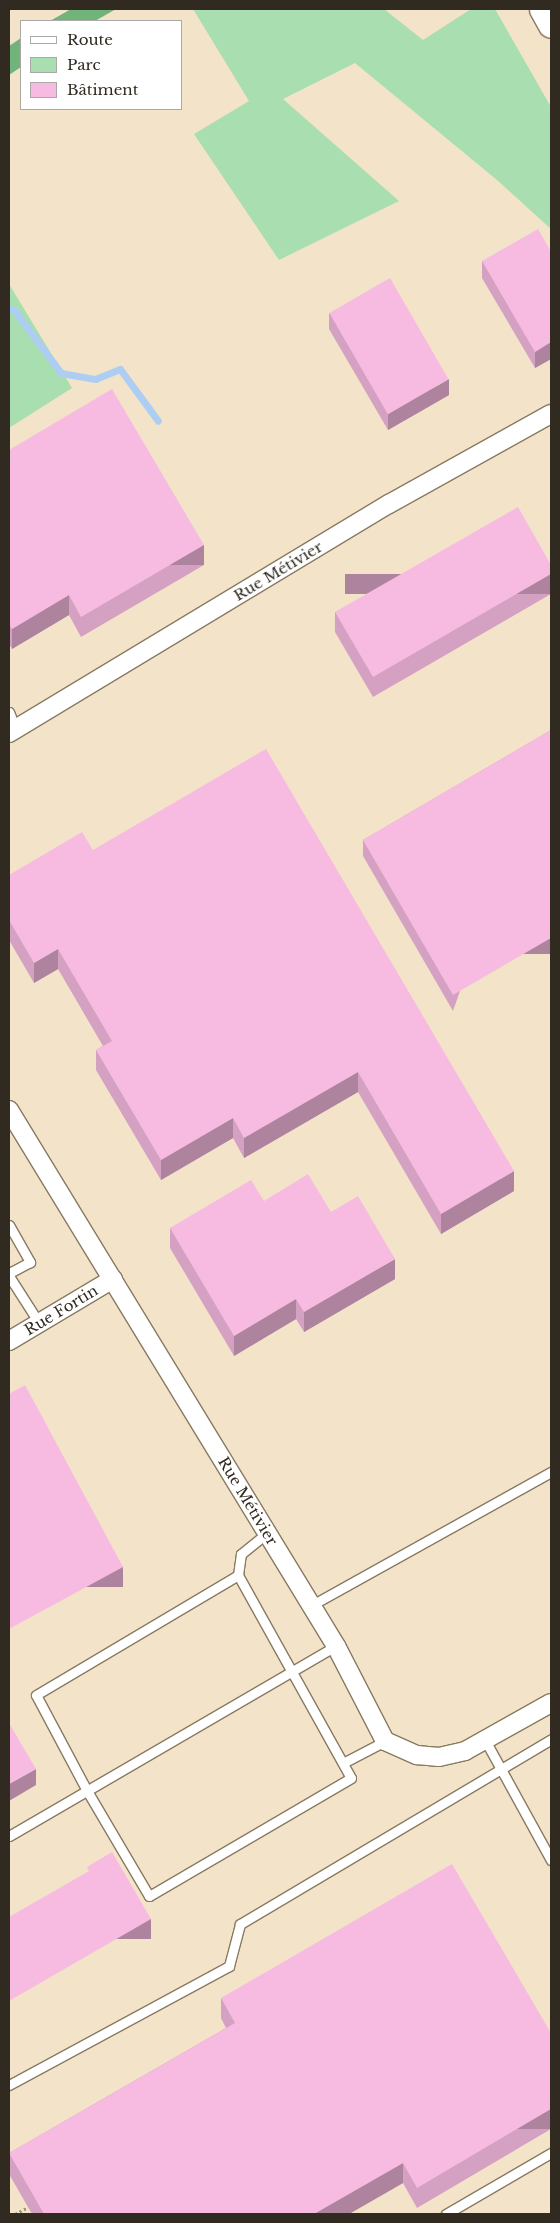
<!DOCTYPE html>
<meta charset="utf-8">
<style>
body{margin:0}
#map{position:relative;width:560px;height:2223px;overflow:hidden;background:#f3e3c9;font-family:"Libre Baskerville",serif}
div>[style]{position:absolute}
.green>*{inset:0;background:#a9deb1}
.forest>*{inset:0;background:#70b37b}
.stream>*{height:7px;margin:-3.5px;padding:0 3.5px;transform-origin:3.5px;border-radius:3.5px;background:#adcdf3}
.path>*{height:3px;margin-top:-1.5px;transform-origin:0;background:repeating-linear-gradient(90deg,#9e9380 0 2.5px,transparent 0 5px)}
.roads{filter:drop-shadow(1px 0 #887a62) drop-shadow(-1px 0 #887a62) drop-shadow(0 1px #887a62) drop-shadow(0 -1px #887a62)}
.lane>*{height:9px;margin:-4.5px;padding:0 4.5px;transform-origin:4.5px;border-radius:4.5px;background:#fff}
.street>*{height:18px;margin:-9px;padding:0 9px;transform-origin:9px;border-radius:9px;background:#fff}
.secondary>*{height:25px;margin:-12.5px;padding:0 12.5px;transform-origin:12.5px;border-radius:12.5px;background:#fff}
.wall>*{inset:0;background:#d4a1c2}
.shaded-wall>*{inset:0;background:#ad839e;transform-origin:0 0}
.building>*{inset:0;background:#f7bbe1;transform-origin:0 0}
span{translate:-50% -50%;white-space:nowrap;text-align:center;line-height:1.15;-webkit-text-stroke:4px #fff;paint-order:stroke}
.street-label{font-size:15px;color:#302a20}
.frame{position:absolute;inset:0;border:10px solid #302a20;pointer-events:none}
.legend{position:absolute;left:20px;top:20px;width:162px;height:90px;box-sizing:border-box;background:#fff;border:1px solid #acaaa6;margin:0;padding:6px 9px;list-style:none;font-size:15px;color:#302a20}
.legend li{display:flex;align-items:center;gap:10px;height:25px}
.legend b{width:25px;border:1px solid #acaaa6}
</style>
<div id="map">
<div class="green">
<div style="clip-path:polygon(193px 9px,384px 9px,423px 40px,471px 9px,495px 9px,551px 107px,551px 229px,497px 180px,355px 63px,283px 99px,399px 201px,279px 260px,194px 134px,249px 101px)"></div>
<div style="clip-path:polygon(9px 284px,72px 388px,9px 428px)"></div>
</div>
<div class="forest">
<div style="clip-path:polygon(71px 9px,116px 9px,95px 21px,50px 21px)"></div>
<div style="clip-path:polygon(21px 38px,21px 67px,9px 75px,9px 46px)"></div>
</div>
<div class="stream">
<div style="left:9px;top:308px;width:7px;rotate:27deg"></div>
<div style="left:15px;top:311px;width:77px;rotate:53.4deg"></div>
<div style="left:61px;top:373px;width:35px;rotate:10deg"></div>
<div style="left:95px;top:379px;width:27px;rotate:-22deg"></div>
<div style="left:120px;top:369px;width:64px;rotate:53.8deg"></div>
</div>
<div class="path">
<div style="left:15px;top:2214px;width:15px;rotate:-28deg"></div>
</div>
<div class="roads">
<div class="lane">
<div style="left:9px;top:712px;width:18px;rotate:68deg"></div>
<div style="left:9px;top:1225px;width:43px;rotate:60.4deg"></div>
<div style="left:30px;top:1262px;width:24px;rotate:152deg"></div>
<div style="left:9px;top:1276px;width:56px;rotate:57.4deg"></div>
<div style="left:238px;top:1575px;width:232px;rotate:60.9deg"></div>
<div style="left:351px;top:1778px;width:234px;rotate:149.7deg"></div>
<div style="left:149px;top:1896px;width:124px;rotate:-120.5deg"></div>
<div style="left:86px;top:1789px;width:106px;rotate:-118deg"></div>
<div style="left:36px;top:1695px;width:235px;rotate:-30.7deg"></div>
<div style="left:238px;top:1575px;width:21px;rotate:-82deg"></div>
<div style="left:241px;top:1554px;width:35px;rotate:-39deg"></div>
<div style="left:312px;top:1605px;width:274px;rotate:-29.1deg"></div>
<div style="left:485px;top:1740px;width:137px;rotate:61.2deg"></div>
<div style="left:343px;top:1763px;width:47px;rotate:-27.6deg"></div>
<div style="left:9px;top:1836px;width:378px;rotate:-30.2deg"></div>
<div style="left:9px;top:2085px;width:250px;rotate:-28.4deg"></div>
<div style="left:229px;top:1966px;width:43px;rotate:-75.3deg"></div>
<div style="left:240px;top:1924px;width:362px;rotate:-30.7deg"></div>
<div style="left:446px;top:2214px;width:121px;rotate:-30.2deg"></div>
</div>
<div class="street">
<div style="left:9px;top:733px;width:444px;rotate:-31.1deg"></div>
<div style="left:389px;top:504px;width:185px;rotate:-29.1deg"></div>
<div style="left:9px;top:1110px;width:628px;rotate:58.61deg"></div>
<div style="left:336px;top:1646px;width:107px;rotate:62.7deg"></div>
<div style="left:385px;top:1741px;width:35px;rotate:24deg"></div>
<div style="left:417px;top:1755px;width:22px;rotate:5deg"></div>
<div style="left:439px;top:1757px;width:27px;rotate:-13deg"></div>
<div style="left:465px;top:1751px;width:98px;rotate:-29.2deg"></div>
<div style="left:9px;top:1341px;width:121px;rotate:-30.8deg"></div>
</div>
<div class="secondary">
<div style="left:542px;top:9px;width:18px;rotate:61deg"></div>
</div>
</div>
<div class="wall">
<div style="clip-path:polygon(551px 252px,551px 359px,535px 368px,482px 278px,482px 261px)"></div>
<div style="clip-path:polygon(329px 313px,449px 395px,388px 430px,329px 329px)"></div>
<div style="clip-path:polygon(9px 450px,204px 565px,81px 637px,69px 615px,12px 649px,9px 644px)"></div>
<div style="clip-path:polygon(551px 565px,551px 594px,373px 697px,335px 632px,335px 612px)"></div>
<div style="clip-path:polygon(551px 730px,453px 1011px,363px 856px,363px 840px)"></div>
<div style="clip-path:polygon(93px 850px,514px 1191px,441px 1234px,358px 1092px,244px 1158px,233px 1138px,161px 1180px,96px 1070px,96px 1050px,103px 1046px,58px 969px,34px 983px,9px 940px,9px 875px)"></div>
<div style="clip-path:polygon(264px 1201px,331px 1212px,395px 1279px,304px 1332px,296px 1319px,234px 1356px,170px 1248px,170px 1228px)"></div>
<div style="clip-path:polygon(221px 1998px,551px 2033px,551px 2129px,417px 2208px,403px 2183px,349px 2214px,32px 2214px,9px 2174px,9px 2153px,226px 2028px,221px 2018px)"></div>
</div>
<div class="shaded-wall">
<div style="clip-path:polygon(551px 342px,551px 359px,535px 368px,535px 352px)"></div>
<div style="clip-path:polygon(449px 379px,449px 395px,388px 430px,388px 414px)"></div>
<div style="left:204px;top:545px;width:20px;height:143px;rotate:90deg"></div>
<div style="left:551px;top:574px;width:20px;height:206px;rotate:90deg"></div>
<div style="clip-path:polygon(69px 595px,69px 615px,12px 649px,12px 629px)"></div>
<div style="left:551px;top:938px;width:16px;height:113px;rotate:90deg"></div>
<div style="clip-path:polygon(58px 949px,58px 969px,34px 983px,34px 963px)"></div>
<div style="clip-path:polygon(358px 1072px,358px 1092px,244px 1158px,244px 1138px)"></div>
<div style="clip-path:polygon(233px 1118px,233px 1138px,161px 1180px,161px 1160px)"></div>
<div style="clip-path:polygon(514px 1171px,514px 1191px,441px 1234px,441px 1214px)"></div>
<div style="clip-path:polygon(395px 1259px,395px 1279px,304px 1332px,304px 1312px)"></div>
<div style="clip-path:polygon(296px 1299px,296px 1319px,234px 1356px,234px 1336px)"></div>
<div style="left:123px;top:1567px;width:20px;height:130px;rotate:90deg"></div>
<div style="clip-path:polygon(36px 1769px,36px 1785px,9px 1801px,9px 1784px)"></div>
<div style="left:151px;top:1919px;width:20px;height:164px;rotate:90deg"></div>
<div style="left:551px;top:2109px;width:20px;height:156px;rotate:90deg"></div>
<div style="clip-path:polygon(403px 2163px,403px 2183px,349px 2214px,314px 2214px)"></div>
</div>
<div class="building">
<div style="clip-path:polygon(538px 229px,551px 252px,551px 342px,535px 352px,482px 261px)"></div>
<div style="left:390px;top:278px;width:117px;height:70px;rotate:60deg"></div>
<div style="clip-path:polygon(112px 389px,204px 545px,81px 617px,69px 595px,12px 629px,9px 624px,9px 450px)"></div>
<div style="clip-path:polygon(518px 507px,551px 565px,551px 574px,373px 677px,335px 612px)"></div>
<div style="clip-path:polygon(551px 730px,551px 938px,453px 995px,363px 840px)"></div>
<div style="clip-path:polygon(266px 749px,514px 1171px,441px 1214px,358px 1072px,244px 1138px,233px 1118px,161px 1160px,96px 1050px,112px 1041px,58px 949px,34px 963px,9px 920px,9px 875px,82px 832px,93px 850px)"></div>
<div style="clip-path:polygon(308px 1174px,331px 1212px,358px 1196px,395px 1259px,304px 1312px,296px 1299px,234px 1336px,170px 1228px,251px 1180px,264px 1201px)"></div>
<div style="clip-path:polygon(25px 1385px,123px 1567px,9px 1629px,9px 1394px)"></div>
<div style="clip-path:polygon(9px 1723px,36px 1769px,9px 1784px)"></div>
<div style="clip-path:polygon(112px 1852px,151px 1919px,9px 2001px,9px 1917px,89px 1871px,87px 1867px)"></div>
<div style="clip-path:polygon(452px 1864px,551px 2033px,551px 2109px,417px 2188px,403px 2163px,314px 2214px,44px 2214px,9px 2153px,235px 2023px,221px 1998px)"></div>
</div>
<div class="street-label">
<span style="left:278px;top:571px;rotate:-31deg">Rue Métivier</span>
<span style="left:61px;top:1310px;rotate:-31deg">Rue Fortin</span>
<span style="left:248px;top:1501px;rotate:59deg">Rue Métivier</span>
</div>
<div class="frame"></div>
<ul class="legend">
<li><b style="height:6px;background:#fff"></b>Route</li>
<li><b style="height:14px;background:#a9deb1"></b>Parc</li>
<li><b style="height:14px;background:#f7bbe1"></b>Bâtiment</li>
</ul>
</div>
